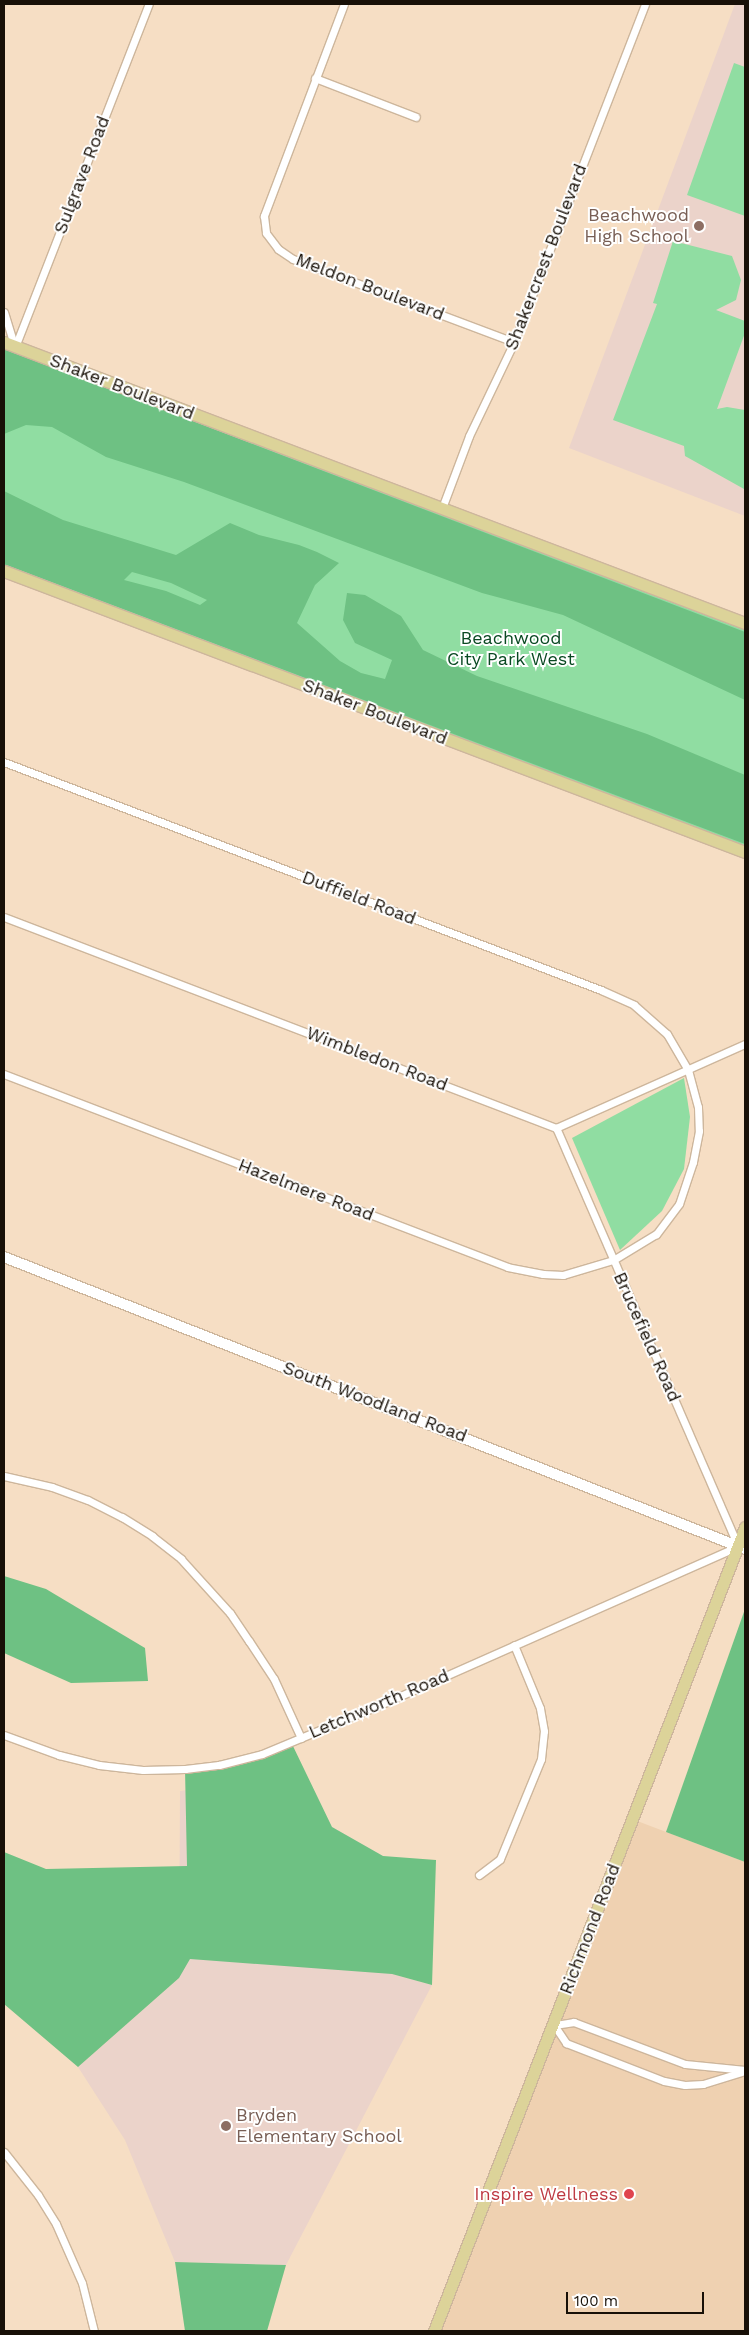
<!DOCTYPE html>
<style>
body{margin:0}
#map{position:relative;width:749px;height:2335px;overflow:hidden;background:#f6dec4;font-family:"Work Sans",sans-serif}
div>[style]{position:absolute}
.built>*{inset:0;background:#efd1b1}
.education>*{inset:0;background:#ebd3ca}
.green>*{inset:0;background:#90dda2}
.forest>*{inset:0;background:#6ec183}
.roads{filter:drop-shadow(1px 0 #cdb69c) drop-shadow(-1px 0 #cdb69c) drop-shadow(0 1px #cdb69c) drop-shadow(0 -1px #cdb69c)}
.street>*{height:7px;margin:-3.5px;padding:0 3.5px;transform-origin:3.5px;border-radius:3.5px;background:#fff}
.secondary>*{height:10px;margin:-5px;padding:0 5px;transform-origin:5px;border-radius:5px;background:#fff}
.primary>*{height:11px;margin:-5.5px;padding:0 5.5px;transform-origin:5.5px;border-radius:5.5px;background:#dcd399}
.dots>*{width:14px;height:14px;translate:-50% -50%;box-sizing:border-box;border:2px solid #fff;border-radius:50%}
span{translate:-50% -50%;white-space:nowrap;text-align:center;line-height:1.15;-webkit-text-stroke:4px #fff;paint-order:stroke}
.street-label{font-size:18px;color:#181007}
.education-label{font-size:18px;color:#785e54}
.right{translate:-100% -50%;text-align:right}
.left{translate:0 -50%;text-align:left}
.park-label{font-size:18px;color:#094922}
.health-label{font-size:18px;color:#be3a42}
.frame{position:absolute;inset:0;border:5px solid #181007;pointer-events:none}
.scale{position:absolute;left:566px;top:2292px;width:138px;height:22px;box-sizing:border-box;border:2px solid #181007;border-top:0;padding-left:6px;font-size:15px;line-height:18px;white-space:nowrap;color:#181007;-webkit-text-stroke:4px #fff;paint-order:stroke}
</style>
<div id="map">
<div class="built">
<div style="clip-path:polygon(632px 1819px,745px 1862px,745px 2331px,434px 2331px)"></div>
</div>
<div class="education">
<div style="clip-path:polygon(735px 4px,745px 4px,745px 516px,569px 448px)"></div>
<div style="clip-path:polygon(301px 1774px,332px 1827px,383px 1856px,392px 1974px,432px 1985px,286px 2265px,175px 2262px,125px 2140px,78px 2067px,179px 1978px,180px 1791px)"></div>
</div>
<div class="green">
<div style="clip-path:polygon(734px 63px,745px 67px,745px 216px,687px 195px)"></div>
<div style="clip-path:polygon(673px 241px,732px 256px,741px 280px,736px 300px,716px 310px,745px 321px,745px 333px,717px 409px,727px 407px,745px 410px,744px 489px,685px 456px,684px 446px,613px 420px,657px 304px,653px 303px)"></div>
<div style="clip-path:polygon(4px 342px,745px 623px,745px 852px,4px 571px)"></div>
<div style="clip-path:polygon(684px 1078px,690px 1117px,684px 1169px,662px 1211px,620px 1250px,572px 1138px)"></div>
</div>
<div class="forest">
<div style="clip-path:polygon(4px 349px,745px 632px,745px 700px,563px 615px,482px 593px,184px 482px,106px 457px,52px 427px,26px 425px,4px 434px)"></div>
<div style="clip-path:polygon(evenodd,4px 491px,63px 520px,176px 555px,230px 523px,259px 535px,299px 545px,317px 552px,339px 563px,315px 585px,297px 623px,340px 661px,361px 673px,385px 679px,392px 660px,355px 643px,343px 620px,347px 593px,365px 595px,401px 616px,423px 650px,477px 676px,647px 734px,745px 775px,745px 844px,4px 564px,4px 491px,132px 572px,171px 583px,207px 600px,200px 605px,166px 591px,124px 580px,132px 572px)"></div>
<div style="clip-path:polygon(4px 1576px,46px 1589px,145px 1648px,148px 1681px,71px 1683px,4px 1653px)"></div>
<div style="clip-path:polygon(745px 1609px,745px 1862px,666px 1832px)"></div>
<div style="clip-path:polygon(291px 1742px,332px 1827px,383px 1856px,436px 1860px,432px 1985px,392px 1974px,190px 1959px,179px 1978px,78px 2067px,4px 2004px,4px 1852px,46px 1869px,187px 1866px,185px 1769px,219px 1765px)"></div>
<div style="clip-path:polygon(175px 2262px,286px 2265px,267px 2331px,185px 2331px)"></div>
</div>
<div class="roads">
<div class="street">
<div style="left:344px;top:4px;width:227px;rotate:110.7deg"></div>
<div style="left:264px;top:216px;width:17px;rotate:83deg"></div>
<div style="left:266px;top:233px;width:20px;rotate:53deg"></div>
<div style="left:278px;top:249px;width:18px;rotate:34deg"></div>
<div style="left:293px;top:259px;width:236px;rotate:20.6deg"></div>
<div style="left:315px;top:78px;width:108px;rotate:21.1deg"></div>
<div style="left:4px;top:312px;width:37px;rotate:73deg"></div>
<div style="left:15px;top:347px;width:368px;rotate:-68.7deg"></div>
<div style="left:442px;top:508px;width:77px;rotate:-69.4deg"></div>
<div style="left:469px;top:436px;width:104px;rotate:-64.4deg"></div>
<div style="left:514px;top:342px;width:362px;rotate:-68.8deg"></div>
<div style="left:4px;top:762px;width:639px;rotate:20.9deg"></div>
<div style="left:601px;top:990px;width:36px;rotate:24deg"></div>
<div style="left:634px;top:1005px;width:44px;rotate:41.3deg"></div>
<div style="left:667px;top:1034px;width:42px;rotate:59.7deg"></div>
<div style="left:688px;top:1070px;width:38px;rotate:75deg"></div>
<div style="left:698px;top:1107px;width:24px;rotate:88deg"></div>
<div style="left:699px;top:1131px;width:32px;rotate:101deg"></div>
<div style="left:693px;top:1162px;width:44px;rotate:108.4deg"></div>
<div style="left:679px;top:1204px;width:38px;rotate:127deg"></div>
<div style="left:656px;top:1234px;width:50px;rotate:148.8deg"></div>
<div style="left:613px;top:1260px;width:52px;rotate:163.3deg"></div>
<div style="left:563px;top:1275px;width:20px;rotate:-177deg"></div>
<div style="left:543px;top:1274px;width:36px;rotate:-169deg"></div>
<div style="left:508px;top:1267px;width:540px;rotate:-159.05deg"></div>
<div style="left:4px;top:917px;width:591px;rotate:20.92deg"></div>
<div style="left:556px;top:1128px;width:207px;rotate:-24deg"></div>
<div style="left:4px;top:1476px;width:49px;rotate:12.9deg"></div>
<div style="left:52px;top:1487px;width:38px;rotate:20deg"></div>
<div style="left:88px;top:1500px;width:38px;rotate:27deg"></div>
<div style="left:122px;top:1517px;width:36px;rotate:32deg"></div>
<div style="left:152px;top:1536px;width:37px;rotate:38deg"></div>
<div style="left:181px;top:1559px;width:73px;rotate:47.8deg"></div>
<div style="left:230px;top:1613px;width:34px;rotate:56deg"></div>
<div style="left:249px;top:1641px;width:45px;rotate:56.7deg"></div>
<div style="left:274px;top:1679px;width:65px;rotate:65.4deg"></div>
<div style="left:4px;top:1735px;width:59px;rotate:20deg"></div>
<div style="left:59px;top:1755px;width:41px;rotate:14deg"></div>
<div style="left:99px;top:1765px;width:44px;rotate:6.5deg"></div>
<div style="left:143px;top:1770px;width:42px;rotate:-1.4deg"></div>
<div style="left:185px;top:1769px;width:34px;rotate:-7deg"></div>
<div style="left:219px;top:1765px;width:44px;rotate:-14.3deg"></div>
<div style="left:262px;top:1754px;width:128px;rotate:-22.6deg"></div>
<div style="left:380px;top:1705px;width:392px;rotate:-23.9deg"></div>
<div style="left:738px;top:1546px;width:456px;rotate:-113.5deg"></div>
<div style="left:479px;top:1875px;width:26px;rotate:-37deg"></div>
<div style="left:500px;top:1859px;width:108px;rotate:-67.7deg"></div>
<div style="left:541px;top:1759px;width:28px;rotate:-84deg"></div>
<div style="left:544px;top:1731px;width:23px;rotate:-100deg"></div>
<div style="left:540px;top:1708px;width:68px;rotate:-112.4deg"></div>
<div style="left:745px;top:2070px;width:60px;rotate:-174.3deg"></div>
<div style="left:685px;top:2064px;width:119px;rotate:-159.3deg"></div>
<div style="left:574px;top:2022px;width:20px;rotate:171deg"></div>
<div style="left:554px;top:2025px;width:22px;rotate:56deg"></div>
<div style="left:566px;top:2043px;width:105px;rotate:21.2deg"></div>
<div style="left:664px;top:2081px;width:21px;rotate:11deg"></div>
<div style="left:685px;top:2085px;width:18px;rotate:-3deg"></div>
<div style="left:703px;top:2084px;width:44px;rotate:-17.2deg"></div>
<div style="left:4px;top:2152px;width:55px;rotate:51.7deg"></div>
<div style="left:38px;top:2195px;width:34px;rotate:58deg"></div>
<div style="left:56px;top:2224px;width:64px;rotate:66.2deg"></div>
<div style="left:82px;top:2283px;width:49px;rotate:76deg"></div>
</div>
<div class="secondary">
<div style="left:4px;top:1257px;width:796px;rotate:21.51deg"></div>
</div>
<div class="primary">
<div style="left:4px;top:342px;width:792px;rotate:20.77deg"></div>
<div style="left:4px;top:571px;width:792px;rotate:20.77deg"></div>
<div style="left:434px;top:2331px;width:862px;rotate:-68.85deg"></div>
</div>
</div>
<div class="dots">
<div style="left:699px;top:226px;background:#8d6e63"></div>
<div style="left:226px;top:2126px;background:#8d6e63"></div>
<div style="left:629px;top:2194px;background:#e0444e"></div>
</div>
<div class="street-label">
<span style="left:82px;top:175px;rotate:-69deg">Sulgrave Road</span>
<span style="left:546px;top:257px;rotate:-69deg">Shakercrest Boulevard</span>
<span style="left:370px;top:287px;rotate:21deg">Meldon Boulevard</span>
<span style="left:122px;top:387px;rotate:21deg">Shaker Boulevard</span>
<span style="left:375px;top:712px;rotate:21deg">Shaker Boulevard</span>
<span style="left:359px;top:898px;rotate:21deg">Duffield Road</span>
<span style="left:377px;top:1059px;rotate:21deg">Wimbledon Road</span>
<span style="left:306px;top:1190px;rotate:21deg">Hazelmere Road</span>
<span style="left:647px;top:1337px;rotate:66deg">Brucefield Road</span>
<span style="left:375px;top:1402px;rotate:21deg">South Woodland Road</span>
<span style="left:379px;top:1704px;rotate:-23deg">Letchworth Road</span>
<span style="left:590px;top:1929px;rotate:-69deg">Richmond Road</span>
</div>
<div class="education-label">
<span class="right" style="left:689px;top:226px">Beachwood<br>High School</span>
<span class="left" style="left:236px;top:2126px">Bryden<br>Elementary School</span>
</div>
<div class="park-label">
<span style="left:511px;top:649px">Beachwood<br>City Park West</span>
</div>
<div class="health-label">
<span class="right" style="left:618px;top:2194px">Inspire Wellness</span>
</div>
<div class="frame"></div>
<div class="scale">100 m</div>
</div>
